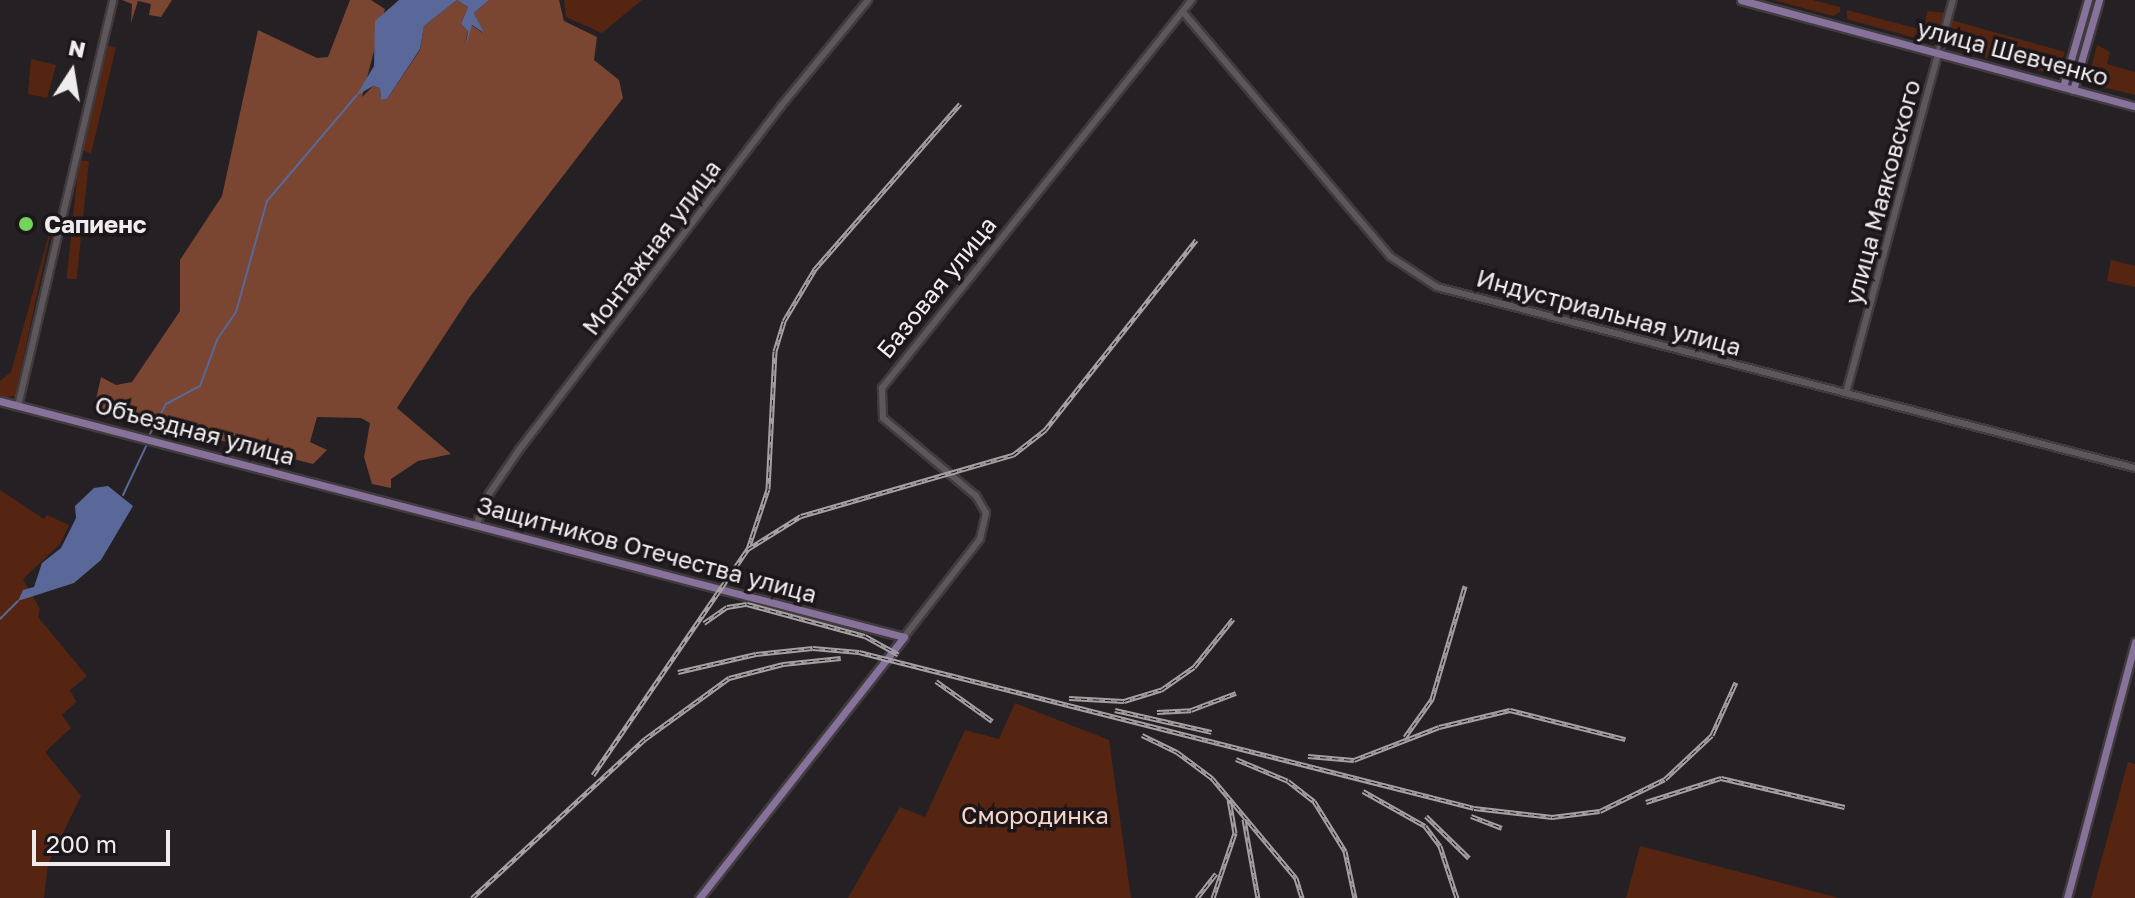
<!DOCTYPE html>
<meta charset="utf-8">
<style>
body{margin:0}
#map{position:relative;width:2135px;height:898px;overflow:hidden;background:#252023;font-family:"Golos Text",sans-serif}
div>[style]{position:absolute}
.green>*{inset:0;background:#552512;transform-origin:0 0}
.forest>*{inset:0;background:#7a4531}
.water>*{inset:0;background:#5a6899}
.stream>*{height:2px;margin:-1px;padding:0 1px;transform-origin:1px;border-radius:1px;background:#5a6899}
.roads{filter:drop-shadow(2px 0 #403b3e) drop-shadow(-2px 0 #403b3e) drop-shadow(0 2px #403b3e) drop-shadow(0 -2px #403b3e)}
.minor>*{height:6px;margin:-3px;padding:0 3px;transform-origin:3px;border-radius:3px;background:#5d565b}
.major>*{height:7px;margin:-3.5px;padding:0 3.5px;transform-origin:3.5px;border-radius:3.5px;background:#86729b}
.rail>*{height:5px;margin-top:-2.5px;transform-origin:0;background:repeating-linear-gradient(90deg,#1b161a 0 6px,#a5a1a3 0 12px);box-sizing:border-box;border-block:2px solid #a5a1a3}
.dots>*{width:22px;height:22px;translate:-50% -50%;box-sizing:border-box;border:4px solid #1b161a;border-radius:50%}
span{translate:-50% -50%;white-space:nowrap;text-align:center;line-height:1.15;-webkit-text-stroke:7px #1b161a;paint-order:stroke}
.street-label{font-size:24px;color:#efecee}
.poi-label{font-size:24px;color:#efecee;font-weight:700}
.left{translate:0 -50%;text-align:left}
.park-label{font-size:24px;color:#f8d5c7}
.north{position:absolute;left:32px;top:32px;width:80px;height:80px;-webkit-text-stroke:6px #1b161a;paint-order:stroke;rotate:12deg;font-size:22px;font-weight:700;line-height:32px;text-align:center;color:#efecee}
.north::after{content:'';display:block;margin:auto;width:28px;height:36px;background:#efecee;clip-path:polygon(50% 0,100% 100%,50% 72%,0 100%)}
.scale{position:absolute;left:32px;top:830px;width:138px;height:36px;box-sizing:border-box;border:4px solid #efecee;border-top:0;padding-left:10px;font-size:24px;line-height:28px;white-space:nowrap;color:#efecee;-webkit-text-stroke:6px #1b161a;paint-order:stroke}
</style>
<div id="map">
<div class="green">
<div style="clip-path:polygon(564px 0,642px 0,602px 33px,566px 17px)"></div>
<div style="clip-path:polygon(1773px 0,1813px 0,1840px 7px,1840px 12px,1833px 16px)"></div>
<div style="clip-path:polygon(1847px 10px,1930px 32px,1925px 25px,1927px 11px,1946px 13px,1936px 44px,1847px 19px)"></div>
<div style="clip-path:polygon(1951px 20px,2065px 52px,2059px 70px,2065px 72px,2057px 75px,1954px 50px,1946px 45px)"></div>
<div style="clip-path:polygon(2097px 45px,2110px 52px,2107px 64px,2135px 72px,2135px 95px,2087px 83px)"></div>
<div style="clip-path:polygon(108px 46px,116px 47px,91px 154px,81px 149px)"></div>
<div style="clip-path:polygon(31px 59px,56px 65px,47px 98px,28px 94px)"></div>
<div style="left:79px;top:160px;width:10px;height:119px;rotate:6deg"></div>
<div style="clip-path:polygon(55px 212px,15px 396px,0 398px,0 381px,11px 372px)"></div>
<div style="clip-path:polygon(2111px 260px,2135px 266px,2135px 287px,2107px 281px)"></div>
<div style="clip-path:polygon(0 490px,44px 519px,47px 515px,69px 525px,60px 544px,23px 579px,40px 609px,38px 617px,87px 676px,70px 690px,76px 702px,62px 715px,71px 728px,45px 752px,81px 796px,48px 864px,44px 898px,0 898px)"></div>
<div style="clip-path:polygon(1015px 703px,1109px 740px,1131px 898px,848px 898px,900px 807px,925px 817px,965px 730px,999px 739px)"></div>
<div style="clip-path:polygon(2128px 762px,2135px 764px,2135px 898px,2091px 898px)"></div>
<div style="clip-path:polygon(1640px 846px,1839px 898px,1626px 898px)"></div>
</div>
<div class="forest">
<div style="clip-path:polygon(122px 0,172px 0,161px 17px,149px 15px,151px 4px,138px 1px,131px 23px,132px 4px)"></div>
<div style="clip-path:polygon(350px 0,371px 0,385px 9px,362px 97px,373px 86px,380px 88px,381px 100px,387px 99px,420px 50px,424px 26px,457px 0,468px 7px,461px 24px,468px 31px,465px 44px,471px 25px,483px 33px,474px 13px,489px 0,559px 0,564px 21px,597px 37px,594px 60px,619px 80px,623px 98px,469px 298px,397px 408px,451px 454px,418px 461px,391px 479px,391px 488px,372px 484px,364px 457px,370px 423px,361px 418px,317px 417px,310px 442px,327px 450px,313px 464px,94px 408px,101px 377px,116px 385px,132px 382px,180px 311px,180px 260px,222px 196px,258px 30px,317px 58px,328px 57px)"></div>
</div>
<div class="water">
<div style="clip-path:polygon(399px 0,489px 0,474px 13px,484px 33px,472px 25px,466px 45px,468px 31px,461px 24px,468px 7px,457px 0,424px 26px,420px 49px,387px 99px,381px 100px,380px 88px,373px 86px,356px 96px,374px 66px,375px 21px)"></div>
<div style="clip-path:polygon(108px 486px,133px 506px,101px 560px,74px 583px,18px 601px,23px 590px,34px 587px,42px 563px,61px 548px,76px 518px,75px 506px,94px 488px)"></div>
</div>
<div class="stream">
<div style="left:150px;top:434px;width:34px;rotate:-62deg"></div>
<div style="left:166px;top:404px;width:38px;rotate:-28deg"></div>
<div style="left:200px;top:386px;width:49px;rotate:-69.7deg"></div>
<div style="left:217px;top:340px;width:34px;rotate:-56deg"></div>
<div style="left:236px;top:312px;width:115px;rotate:-74.4deg"></div>
<div style="left:267px;top:201px;width:138px;rotate:-49.7deg"></div>
<div style="left:123px;top:495px;width:59px;rotate:-64.7deg"></div>
<div style="left:0;top:619px;width:25px;rotate:-45deg"></div>
</div>
<div class="roads">
<div class="minor">
<div style="left:1183px;top:12px;width:321px;rotate:49.7deg"></div>
<div style="left:1391px;top:257px;width:55px;rotate:33.1deg"></div>
<div style="left:1437px;top:287px;width:721px;rotate:14.54deg"></div>
<div style="left:1846px;top:393px;width:407px;rotate:-74.8deg"></div>
<div style="left:18px;top:406px;width:417px;rotate:-76.8deg"></div>
<div style="left:476px;top:525px;width:34px;rotate:-67deg"></div>
<div style="left:489px;top:494px;width:53px;rotate:-55.7deg"></div>
<div style="left:519px;top:450px;width:432px;rotate:-52.7deg"></div>
<div style="left:781px;top:106px;width:137px;rotate:-50.6deg"></div>
<div style="left:904px;top:637px;width:124px;rotate:-52.2deg"></div>
<div style="left:980px;top:539px;width:27px;rotate:-77deg"></div>
<div style="left:986px;top:513px;width:20px;rotate:-120deg"></div>
<div style="left:976px;top:496px;width:121px;rotate:-140deg"></div>
<div style="left:883px;top:418px;width:30px;rotate:-92deg"></div>
<div style="left:882px;top:388px;width:497px;rotate:-51.4deg"></div>
</div>
<div class="major">
<div style="left:1741px;top:0;width:408px;rotate:15.1deg"></div>
<div style="left:2063px;top:87px;width:91px;rotate:-74deg"></div>
<div style="left:2073px;top:90px;width:94px;rotate:-73.9deg"></div>
<div style="left:0;top:401px;width:934px;rotate:14.63deg"></div>
<div style="left:904px;top:637px;width:332px;rotate:128.1deg"></div>
<div style="left:2067px;top:898px;width:265px;rotate:-75.1deg"></div>
</div>
</div>
<div class="rail">
<div style="left:748px;top:549px;width:63px;rotate:-71.6deg"></div>
<div style="left:768px;top:489px;width:138px;rotate:-87.1deg"></div>
<div style="left:775px;top:351px;width:31px;rotate:-73deg"></div>
<div style="left:784px;top:321px;width:61px;rotate:-59.2deg"></div>
<div style="left:815px;top:269px;width:220px;rotate:-48.7deg"></div>
<div style="left:704px;top:623px;width:28px;rotate:-35deg"></div>
<div style="left:727px;top:607px;width:20px;rotate:-9deg"></div>
<div style="left:747px;top:604px;width:122px;rotate:15.2deg"></div>
<div style="left:865px;top:636px;width:38px;rotate:29deg"></div>
<div style="left:678px;top:672px;width:80px;rotate:-13deg"></div>
<div style="left:756px;top:654px;width:57px;rotate:-6deg"></div>
<div style="left:813px;top:648px;width:46px;rotate:5deg"></div>
<div style="left:859px;top:652px;width:634px;rotate:14.23deg"></div>
<div style="left:1474px;top:808px;width:79px;rotate:6.6deg"></div>
<div style="left:1552px;top:817px;width:48px;rotate:-7.1deg"></div>
<div style="left:1600px;top:811px;width:72px;rotate:-26.2deg"></div>
<div style="left:1665px;top:779px;width:64px;rotate:-43.1deg"></div>
<div style="left:1712px;top:735px;width:58px;rotate:-65.6deg"></div>
<div style="left:936px;top:681px;width:69px;rotate:35.5deg"></div>
<div style="left:1069px;top:698px;width:55px;rotate:3.1deg"></div>
<div style="left:1124px;top:701px;width:39px;rotate:-17deg"></div>
<div style="left:1161px;top:690px;width:40px;rotate:-34.9deg"></div>
<div style="left:1194px;top:667px;width:62px;rotate:-50.9deg"></div>
<div style="left:1115px;top:710px;width:99px;rotate:12.8deg"></div>
<div style="left:1157px;top:712px;width:34px;rotate:-3deg"></div>
<div style="left:1191px;top:710px;width:48px;rotate:-20.7deg"></div>
<div style="left:1142px;top:735px;width:39px;rotate:26deg"></div>
<div style="left:1177px;top:752px;width:44px;rotate:36.6deg"></div>
<div style="left:1212px;top:778px;width:131px;rotate:50deg"></div>
<div style="left:1296px;top:878px;width:21px;rotate:73deg"></div>
<div style="left:1405px;top:737px;width:47px;rotate:-54.6deg"></div>
<div style="left:1432px;top:699px;width:118px;rotate:-73.7deg"></div>
<div style="left:1308px;top:756px;width:46px;rotate:5deg"></div>
<div style="left:1354px;top:760px;width:91px;rotate:-21.2deg"></div>
<div style="left:1439px;top:727px;width:73px;rotate:-13.5deg"></div>
<div style="left:1510px;top:710px;width:119px;rotate:14.2deg"></div>
<div style="left:1236px;top:759px;width:56px;rotate:22.9deg"></div>
<div style="left:1288px;top:781px;width:33px;rotate:38deg"></div>
<div style="left:1314px;top:801px;width:59px;rotate:58.2deg"></div>
<div style="left:1345px;top:851px;width:48px;rotate:78deg"></div>
<div style="left:593px;top:775px;width:274px;rotate:-55.6deg"></div>
<div style="left:748px;top:549px;width:62px;rotate:-31.9deg"></div>
<div style="left:801px;top:516px;width:221px;rotate:-16.1deg"></div>
<div style="left:1013px;top:455px;width:41px;rotate:-38deg"></div>
<div style="left:1045px;top:430px;width:243px;rotate:-51.5deg"></div>
<div style="left:1363px;top:791px;width:71px;rotate:29.4deg"></div>
<div style="left:1425px;top:826px;width:25px;rotate:53deg"></div>
<div style="left:1440px;top:846px;width:55px;rotate:71.9deg"></div>
<div style="left:1646px;top:802px;width:79px;rotate:-17.7deg"></div>
<div style="left:1721px;top:778px;width:127px;rotate:13.2deg"></div>
<div style="left:1426px;top:816px;width:60px;rotate:44.3deg"></div>
<div style="left:1471px;top:816px;width:33px;rotate:21deg"></div>
<div style="left:1244px;top:819px;width:80px;rotate:80deg"></div>
<div style="left:472px;top:898px;width:235px;rotate:-42.6deg"></div>
<div style="left:645px;top:739px;width:104px;rotate:-36deg"></div>
<div style="left:729px;top:678px;width:56px;rotate:-14.5deg"></div>
<div style="left:783px;top:664px;width:58px;rotate:-5.9deg"></div>
<div style="left:1197px;top:898px;width:31px;rotate:-52deg"></div>
<div style="left:1213px;top:898px;width:69px;rotate:-71.3deg"></div>
<div style="left:1235px;top:833px;width:34px;rotate:-100deg"></div>
</div>
<div class="dots">
<div style="left:26px;top:224px;background:#75d25b"></div>
</div>
<div class="street-label">
<span style="left:2013px;top:52px;rotate:15deg">улица Шевченко</span>
<span style="left:1882px;top:192px;rotate:-75deg">улица Маяковского</span>
<span style="left:651px;top:247px;rotate:-53deg">Монтажная улица</span>
<span style="left:936px;top:287px;rotate:-51deg">Базовая улица</span>
<span style="left:1609px;top:312px;rotate:15deg">Индустриальная улица</span>
<span style="left:195px;top:430px;rotate:15deg">Объездная улица</span>
<span style="left:647px;top:549px;rotate:15deg">Защитников Отечества улица</span>
</div>
<div class="poi-label">
<span class="left" style="left:44px;top:224px">Сапиенс</span>
</div>
<div class="park-label">
<span style="left:1035px;top:815px">Смородинка</span>
</div>
<div class="north">N</div>
<div class="scale">200 m</div>
</div>
